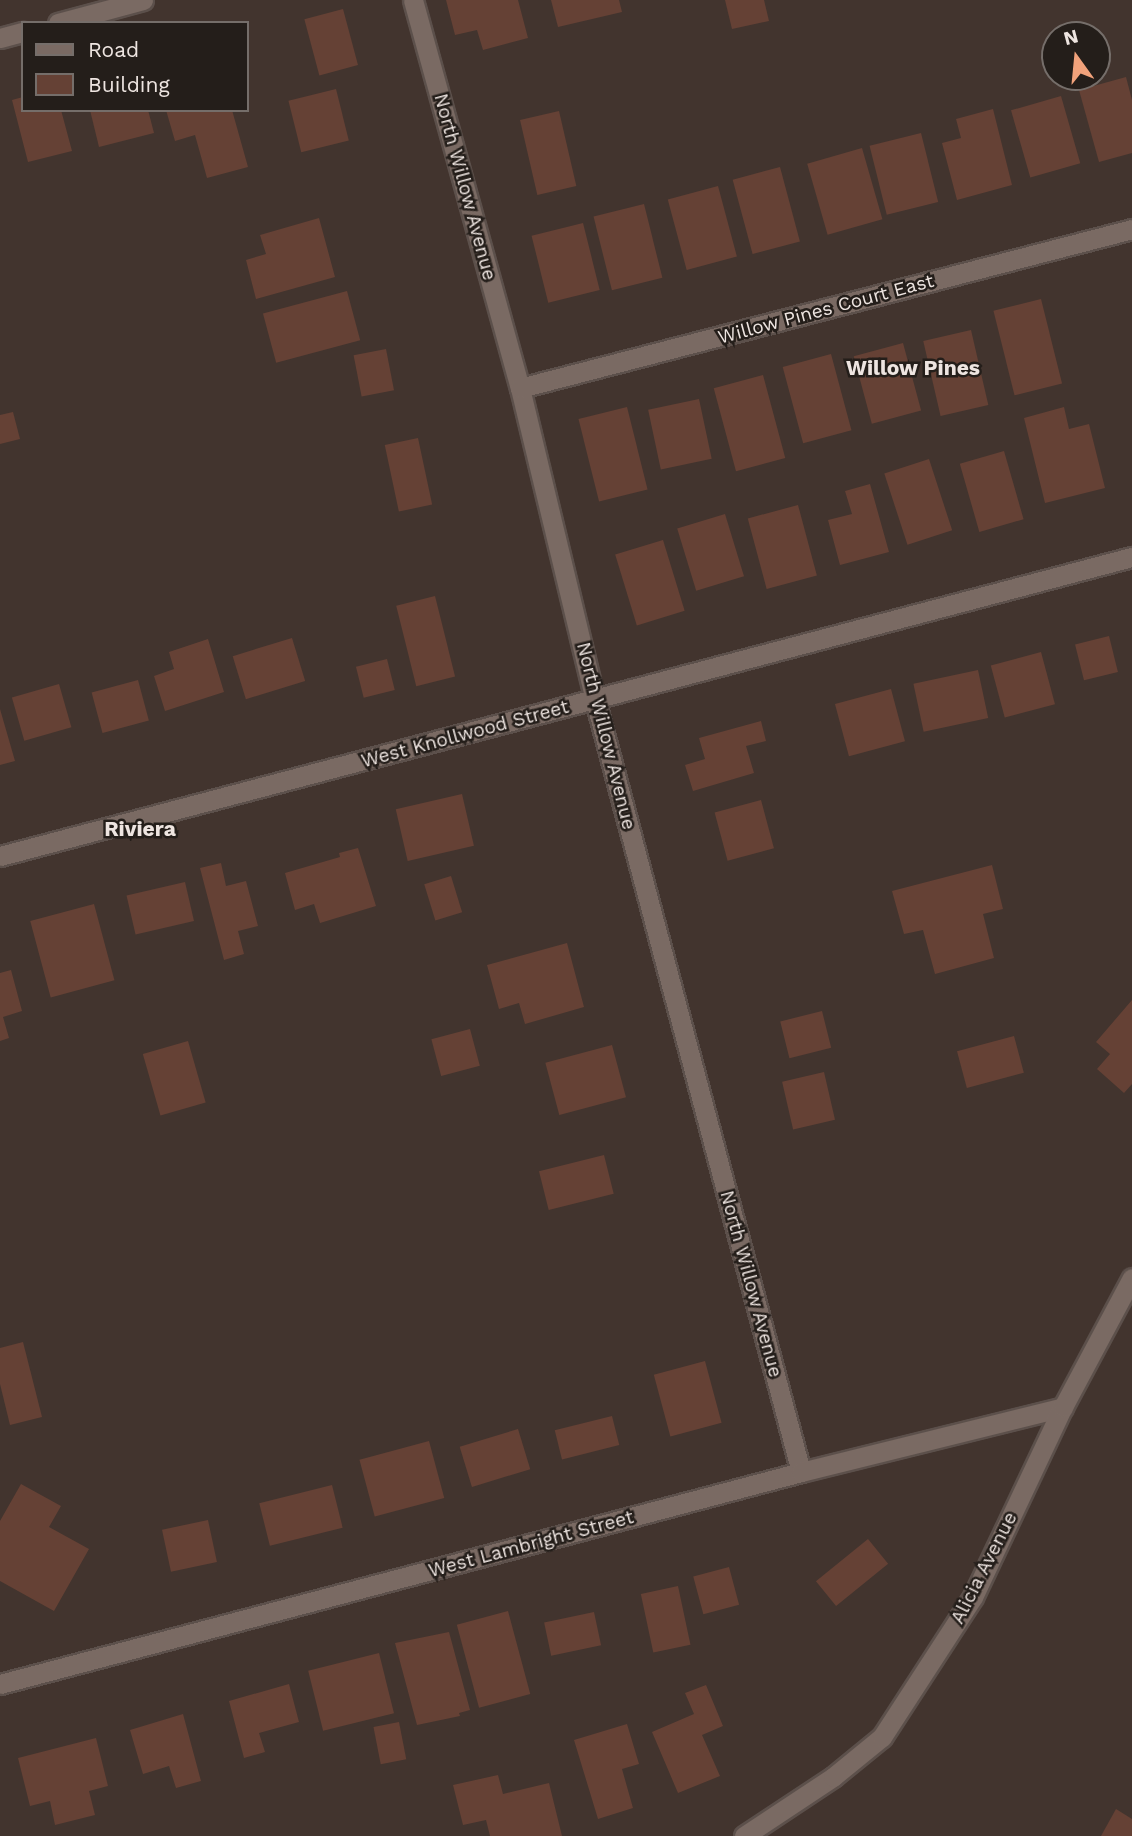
<!DOCTYPE html>
<style>
body{margin:0}
#map{position:relative;width:1132px;height:1836px;overflow:hidden;background:#42342e;font-family:"Work Sans",sans-serif}
div>[style]{position:absolute}
.building>*{inset:0;background:#654135;transform-origin:0 0}
.roads{filter:drop-shadow(2px 0 #5c504b) drop-shadow(-2px 0 #5c504b) drop-shadow(0 2px #5c504b) drop-shadow(0 -2px #5c504b)}
.minor>*{height:19px;margin:-9.5px;padding:0 9.5px;transform-origin:9.5px;border-radius:9.5px;background:#7a6a63}
span{translate:-50% -50%;white-space:nowrap;text-align:center;line-height:1.15;-webkit-text-stroke:5px #241e1a;paint-order:stroke}
.street-label{font-size:19px;color:#eee5e1}
.neighbourhood-label{font-size:21px;color:#eee5e1;font-weight:700}
.legend{position:absolute;left:21px;top:21px;width:228px;height:91px;box-sizing:border-box;background:#241e1a;border:2px solid #756e6a;margin:0;padding:9px 12px;list-style:none;font-size:21px;color:#eee5e1}
.legend li{display:flex;align-items:center;gap:14px;height:35px}
.legend b{width:35px;border:2px solid #756e6a}
.north{position:absolute;left:1041px;top:21px;width:70px;height:70px;box-sizing:border-box;background:#241e1a;border:2px solid #756e6a;border-radius:50%;rotate:345deg;font-size:19px;font-weight:700;line-height:28px;text-align:center;color:#eee5e1}
.north::after{content:'';display:block;margin:auto;width:24px;height:32px;background:#f1a27b;clip-path:polygon(50% 0,100% 100%,50% 72%,0 100%)}
</style>
<div id="map">
<div class="building">
<div style="clip-path:polygon(446px 0,518px 0,528px 38px,483px 50px,477px 30px,455px 35px)"></div>
<div style="clip-path:polygon(551px 0,619px 0,622px 12px,558px 27px)"></div>
<div style="clip-path:polygon(725px 0,764px 0,769px 21px,732px 29px)"></div>
<div style="left:343px;top:9px;width:58px;height:40px;rotate:75deg"></div>
<div style="clip-path:polygon(1126px 77px,1132px 100px,1132px 153px,1099px 162px,1079px 90px)"></div>
<div style="left:336px;top:89px;width:53px;height:49px;rotate:76deg"></div>
<div style="left:1061px;top:96px;width:70px;height:52px;rotate:74deg"></div>
<div style="clip-path:polygon(23px 97px,23px 110px,61px 110px,72px 151px,28px 162px,12px 100px)"></div>
<div style="clip-path:polygon(993px 109px,1012px 185px,957px 200px,942px 143px,961px 138px,956px 119px)"></div>
<div style="clip-path:polygon(90px 110px,148px 110px,154px 133px,99px 147px)"></div>
<div style="clip-path:polygon(166px 110px,232px 110px,248px 167px,207px 178px,195px 135px,175px 141px)"></div>
<div style="left:559px;top:111px;width:77px;height:40px;rotate:77deg"></div>
<div style="left:921px;top:133px;width:71px;height:53px;rotate:76deg"></div>
<div style="left:862px;top:148px;width:74px;height:57px;rotate:74deg"></div>
<div style="left:780px;top:167px;width:77px;height:49px;rotate:75deg"></div>
<div style="left:718px;top:186px;width:73px;height:52px;rotate:75deg"></div>
<div style="left:644px;top:204px;width:76px;height:52px;rotate:76deg"></div>
<div style="clip-path:polygon(319px 218px,335px 277px,256px 299px,246px 260px,266px 254px,260px 235px)"></div>
<div style="left:583px;top:223px;width:69px;height:53px;rotate:76deg"></div>
<div style="left:347px;top:291px;width:51px;height:87px;rotate:75deg"></div>
<div style="left:1041px;top:299px;width:87px;height:49px;rotate:76deg"></div>
<div style="left:971px;top:330px;width:77px;height:49px;rotate:77deg"></div>
<div style="left:903px;top:343px;width:70px;height:51px;rotate:75deg"></div>
<div style="left:386px;top:349px;width:42px;height:33px;rotate:79deg"></div>
<div style="left:831px;top:354px;width:79px;height:50px;rotate:75deg"></div>
<div style="left:763px;top:375px;width:86px;height:51px;rotate:75deg"></div>
<div style="left:699px;top:399px;width:61px;height:52px;rotate:78deg"></div>
<div style="left:627px;top:407px;width:85px;height:50px;rotate:76deg"></div>
<div style="clip-path:polygon(1064px 407px,1069px 429px,1089px 424px,1105px 488px,1045px 503px,1024px 418px)"></div>
<div style="clip-path:polygon(13px 412px,20px 439px,0 444px,0 415px)"></div>
<div style="left:418px;top:438px;width:68px;height:34px;rotate:78deg"></div>
<div style="left:1004px;top:451px;width:71px;height:46px;rotate:74deg"></div>
<div style="left:929px;top:459px;width:75px;height:47px;rotate:72deg"></div>
<div style="clip-path:polygon(870px 484px,889px 552px,840px 565px,828px 520px,852px 514px,845px 491px)"></div>
<div style="left:798px;top:505px;width:73px;height:52px;rotate:75deg"></div>
<div style="left:725px;top:514px;width:65px;height:50px;rotate:73deg"></div>
<div style="left:663px;top:540px;width:74px;height:50px;rotate:73deg"></div>
<div style="left:435px;top:596px;width:83px;height:40px;rotate:76deg"></div>
<div style="left:1109px;top:636px;width:37px;height:35px;rotate:76deg"></div>
<div style="left:292px;top:638px;width:45px;height:62px;rotate:73deg"></div>
<div style="clip-path:polygon(208px 639px,224px 692px,165px 711px,154px 676px,174px 669px,169px 652px)"></div>
<div style="left:1041px;top:652px;width:54px;height:52px;rotate:75deg"></div>
<div style="left:387px;top:659px;width:32px;height:32px;rotate:76deg"></div>
<div style="left:978px;top:670px;width:49px;height:66px;rotate:78deg"></div>
<div style="left:138px;top:680px;width:42px;height:48px;rotate:75deg"></div>
<div style="left:59px;top:684px;width:45px;height:49px;rotate:74deg"></div>
<div style="left:891px;top:689px;width:54px;height:58px;rotate:75deg"></div>
<div style="clip-path:polygon(0 709px,15px 761px,0 765px)"></div>
<div style="clip-path:polygon(761px 721px,766px 741px,746px 746px,754px 773px,693px 791px,685px 765px,705px 759px,699px 738px)"></div>
<div style="left:462px;top:794px;width:53px;height:68px;rotate:77deg"></div>
<div style="left:761px;top:800px;width:50px;height:48px;rotate:75deg"></div>
<div style="clip-path:polygon(358px 848px,376px 906px,320px 923px,314px 904px,295px 910px,285px 873px,340px 857px,339px 853px)"></div>
<div style="clip-path:polygon(221px 863px,226px 886px,246px 881px,258px 926px,238px 931px,244px 954px,224px 960px,200px 868px)"></div>
<div style="clip-path:polygon(992px 865px,1003px 909px,983px 914px,994px 958px,935px 974px,923px 930px,904px 934px,892px 891px)"></div>
<div style="left:451px;top:876px;width:38px;height:28px;rotate:73deg"></div>
<div style="left:185px;top:882px;width:40px;height:60px;rotate:77deg"></div>
<div style="left:94px;top:904px;width:79px;height:66px;rotate:75deg"></div>
<div style="clip-path:polygon(567px 943px,584px 1007px,525px 1024px,519px 1003px,499px 1009px,487px 965px)"></div>
<div style="clip-path:polygon(11px 970px,22px 1011px,3px 1017px,9px 1038px,0 1041px,0 973px)"></div>
<div style="clip-path:polygon(1132px 1000px,1132px 1084px,1124px 1093px,1097px 1069px,1110px 1054px,1096px 1042px)"></div>
<div style="left:822px;top:1011px;width:38px;height:43px;rotate:76deg"></div>
<div style="left:470px;top:1029px;width:38px;height:40px;rotate:75deg"></div>
<div style="left:1014px;top:1036px;width:38px;height:59px;rotate:75deg"></div>
<div style="left:188px;top:1041px;width:64px;height:47px;rotate:74deg"></div>
<div style="left:612px;top:1045px;width:54px;height:69px;rotate:75deg"></div>
<div style="left:824px;top:1072px;width:49px;height:43px;rotate:77deg"></div>
<div style="left:604px;top:1155px;width:40px;height:67px;rotate:76deg"></div>
<div style="clip-path:polygon(23px 1342px,42px 1417px,10px 1425px,0 1384px,0 1348px)"></div>
<div style="left:705px;top:1361px;width:64px;height:53px;rotate:75deg"></div>
<div style="left:612px;top:1416px;width:30px;height:59px;rotate:76deg"></div>
<div style="left:518px;top:1429px;width:42px;height:61px;rotate:73deg"></div>
<div style="left:429px;top:1441px;width:59px;height:72px;rotate:75deg"></div>
<div style="clip-path:polygon(21px 1484px,61px 1506px,49px 1527px,89px 1549px,54px 1611px,0 1581px,0 1521px)"></div>
<div style="left:332px;top:1485px;width:44px;height:75px;rotate:76deg"></div>
<div style="left:208px;top:1520px;width:43px;height:47px;rotate:78deg"></div>
<div style="left:868px;top:1539px;width:32px;height:67px;rotate:51deg"></div>
<div style="left:729px;top:1567px;width:39px;height:37px;rotate:75deg"></div>
<div style="left:678px;top:1586px;width:60px;height:38px;rotate:78deg"></div>
<div style="left:508px;top:1611px;width:86px;height:53px;rotate:75deg"></div>
<div style="left:594px;top:1612px;width:34px;height:51px;rotate:78deg"></div>
<div style="clip-path:polygon(449px 1632px,470px 1710px,459px 1713px,460px 1716px,417px 1725px,395px 1643px)"></div>
<div style="left:379px;top:1653px;width:62px;height:73px;rotate:76deg"></div>
<div style="clip-path:polygon(289px 1684px,299px 1722px,259px 1733px,265px 1752px,244px 1758px,229px 1701px)"></div>
<div style="clip-path:polygon(706px 1685px,723px 1726px,702px 1735px,720px 1776px,678px 1793px,652px 1732px,694px 1714px,685px 1693px)"></div>
<div style="clip-path:polygon(183px 1714px,201px 1781px,176px 1788px,169px 1766px,143px 1774px,130px 1730px)"></div>
<div style="left:399px;top:1722px;width:38px;height:26px;rotate:79deg"></div>
<div style="clip-path:polygon(627px 1724px,639px 1764px,622px 1769px,633px 1808px,598px 1819px,574px 1740px)"></div>
<div style="clip-path:polygon(96px 1738px,108px 1786px,89px 1791px,95px 1815px,55px 1825px,50px 1801px,30px 1806px,18px 1758px)"></div>
<div style="clip-path:polygon(498px 1775px,503px 1794px,549px 1783px,562px 1836px,490px 1836px,486px 1820px,463px 1825px,453px 1785px)"></div>
<div style="clip-path:polygon(1116px 1809px,1132px 1819px,1132px 1836px,1101px 1836px)"></div>
</div>
<div class="roads">
<div class="minor">
<div style="left:413px;top:0;width:402px;rotate:74.6deg"></div>
<div style="left:520px;top:388px;width:321px;rotate:76.5deg"></div>
<div style="left:595px;top:700px;width:799px;rotate:75.06deg"></div>
<div style="left:58px;top:23px;width:88px;rotate:-15.1deg"></div>
<div style="left:0;top:38px;width:24px;rotate:-15deg"></div>
<div style="left:520px;top:388px;width:632px;rotate:-14.56deg"></div>
<div style="left:0;top:856px;width:1171px;rotate:-14.8deg"></div>
<div style="left:0;top:1684px;width:829px;rotate:-14.82deg"></div>
<div style="left:801px;top:1472px;width:270px;rotate:-13.9deg"></div>
<div style="left:744px;top:1836px;width:107px;rotate:-33.5deg"></div>
<div style="left:833px;top:1777px;width:63px;rotate:-39.2deg"></div>
<div style="left:882px;top:1737px;width:167px;rotate:-57deg"></div>
<div style="left:973px;top:1597px;width:210px;rotate:-64.7deg"></div>
<div style="left:1063px;top:1407px;width:146px;rotate:-61.9deg"></div>
</div>
</div>
<div class="street-label">
<span style="left:465px;top:187px;rotate:75deg">North Willow Avenue</span>
<span style="left:826px;top:309px;rotate:-15deg">Willow Pines Court East</span>
<span style="left:465px;top:734px;rotate:-15deg">West Knollwood Street</span>
<span style="left:606px;top:736px;rotate:76deg">North Willow Avenue</span>
<span style="left:751px;top:1284px;rotate:75deg">North Willow Avenue</span>
<span style="left:531px;top:1544px;rotate:-15deg">West Lambright Street</span>
<span style="left:984px;top:1568px;rotate:-63deg">Alicia Avenue</span>
</div>
<div class="neighbourhood-label">
<span style="left:913px;top:368px">Willow Pines</span>
<span style="left:140px;top:829px">Riviera</span>
</div>
<ul class="legend">
<li><b style="height:9px;background:#7a6a63"></b>Road</li>
<li><b style="height:19px;background:#654135"></b>Building</li>
</ul>
<div class="north">N</div>
</div>
